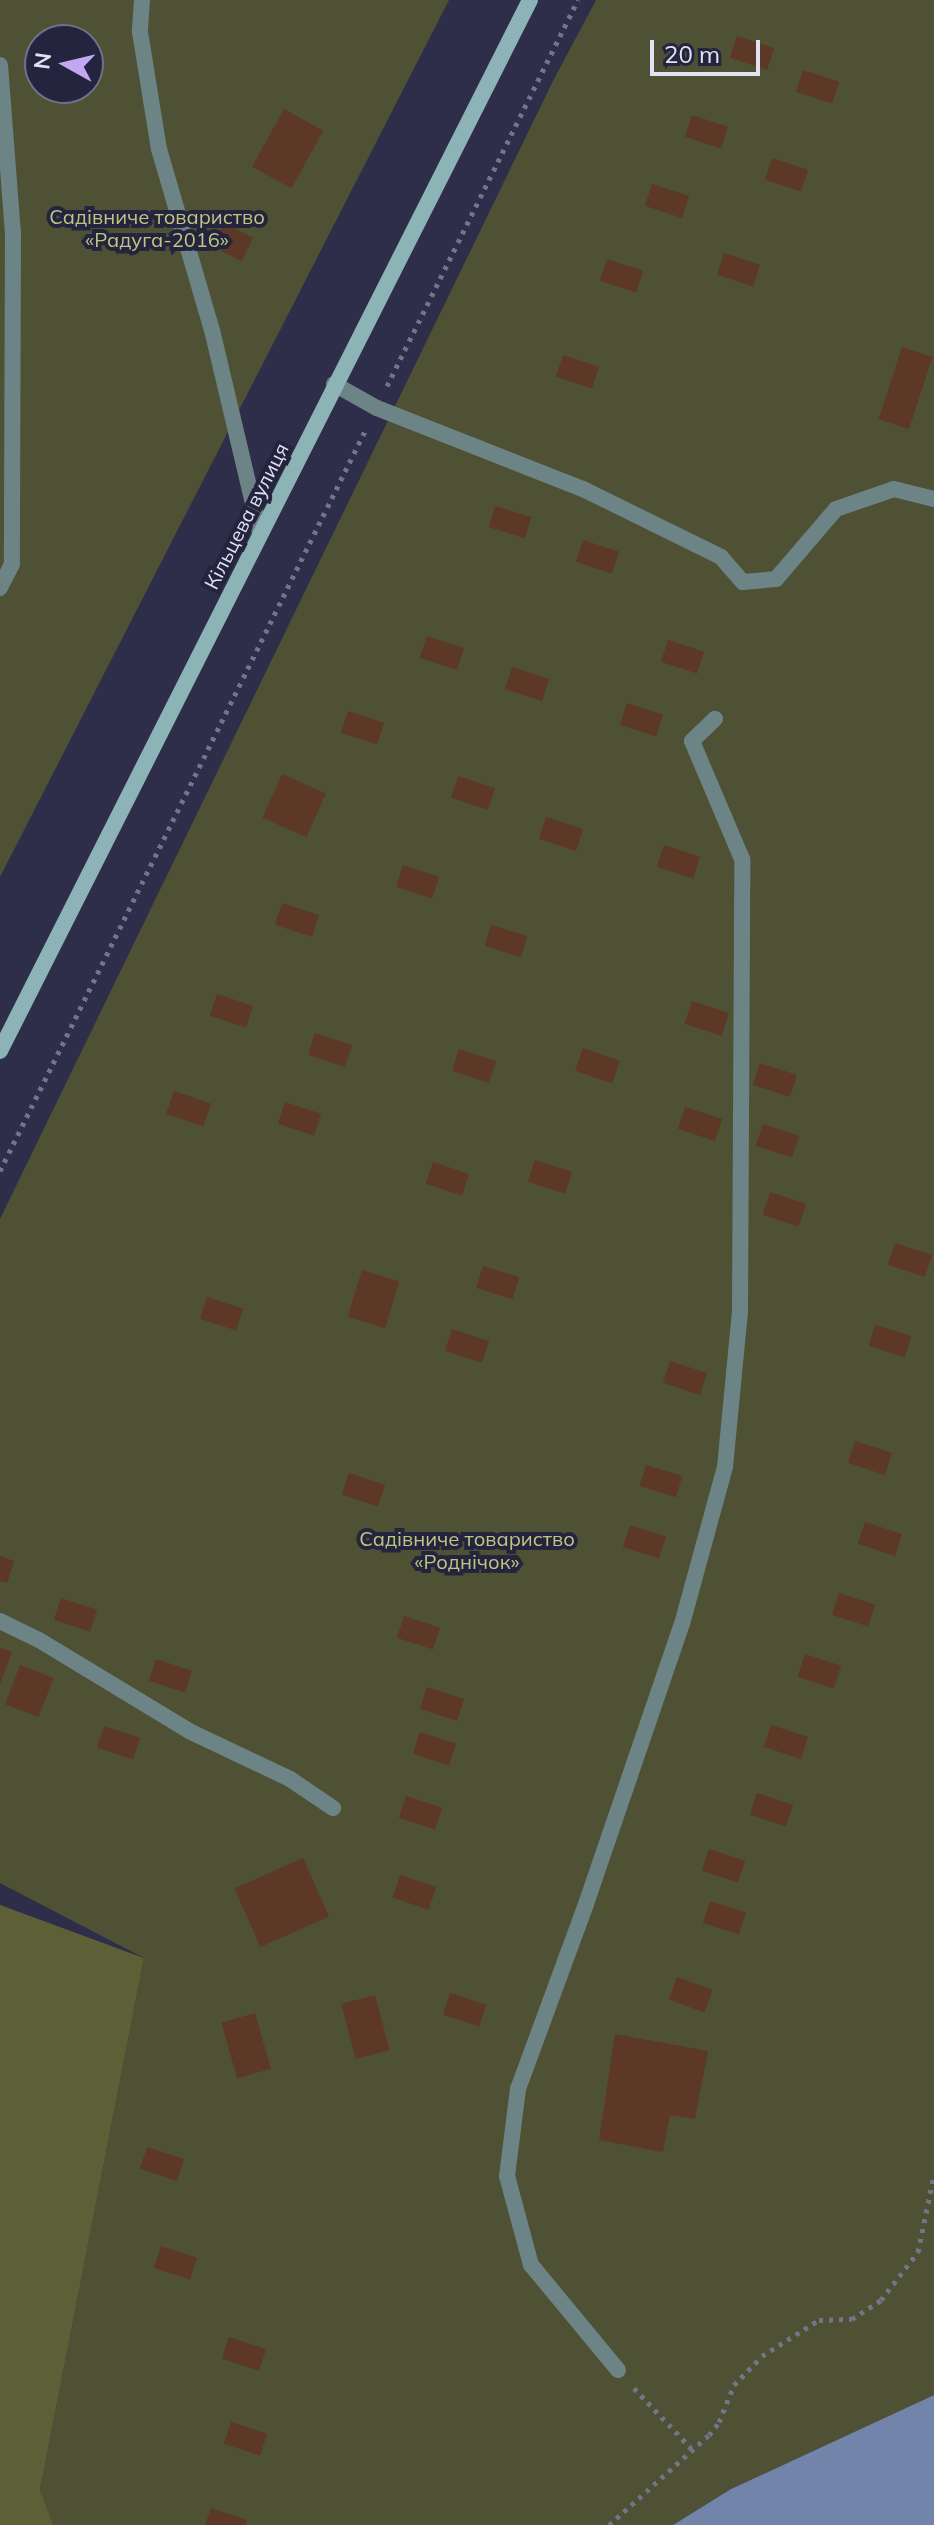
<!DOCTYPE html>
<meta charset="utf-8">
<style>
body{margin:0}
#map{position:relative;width:934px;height:2525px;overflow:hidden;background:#2f2e4a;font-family:Mulish,sans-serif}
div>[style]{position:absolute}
.green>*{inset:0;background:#4e5133}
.forest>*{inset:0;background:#5d6037}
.water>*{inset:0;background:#7284aa}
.building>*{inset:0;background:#5e3827;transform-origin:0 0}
.path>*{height:5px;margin-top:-2.5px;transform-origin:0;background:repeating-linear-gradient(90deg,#74738b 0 4px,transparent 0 10px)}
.service>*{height:16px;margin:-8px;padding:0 8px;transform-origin:8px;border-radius:8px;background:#6d8486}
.minor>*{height:16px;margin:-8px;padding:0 8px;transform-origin:8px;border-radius:8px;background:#6d8486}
.secondary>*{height:16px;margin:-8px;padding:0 8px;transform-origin:8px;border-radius:8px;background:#8cb3b6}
span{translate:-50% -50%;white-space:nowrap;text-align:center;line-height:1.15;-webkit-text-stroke:8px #25243f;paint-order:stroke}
.park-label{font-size:20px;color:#bfc680}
.street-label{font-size:20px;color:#e2e2f5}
.north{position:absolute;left:24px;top:24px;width:80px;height:80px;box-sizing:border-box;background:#25243f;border:2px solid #717088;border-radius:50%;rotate:278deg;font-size:22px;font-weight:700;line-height:32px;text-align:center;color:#e2e2f5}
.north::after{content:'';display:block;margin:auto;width:28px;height:36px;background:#c2a8f2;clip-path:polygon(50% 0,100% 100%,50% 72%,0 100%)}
.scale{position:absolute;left:650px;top:40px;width:110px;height:36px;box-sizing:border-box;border:4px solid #e2e2f5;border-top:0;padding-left:10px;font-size:24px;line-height:28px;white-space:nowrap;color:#e2e2f5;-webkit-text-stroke:6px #25243f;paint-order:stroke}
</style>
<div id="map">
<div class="green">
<div style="clip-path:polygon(evenodd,0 0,449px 0,0 877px,0 0,40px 40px,88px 40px,88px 88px,40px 88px,40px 40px)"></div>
<div style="clip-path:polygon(596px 0,934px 0,934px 2395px,731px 2489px,673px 2525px,46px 2525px,40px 2490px,144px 1958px,0 1883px,0 1219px,553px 81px)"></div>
</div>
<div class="forest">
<div style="clip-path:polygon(0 1905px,144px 1958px,40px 2490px,53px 2525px,0 2525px)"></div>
</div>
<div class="water">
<div style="clip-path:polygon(934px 2395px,934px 2525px,673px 2525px,731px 2489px)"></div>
</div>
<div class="building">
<div style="left:737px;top:36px;width:39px;height:23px;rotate:18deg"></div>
<div style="left:803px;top:70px;width:38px;height:23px;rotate:18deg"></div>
<div style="left:284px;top:109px;width:45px;height:66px;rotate:29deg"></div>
<div style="left:692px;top:115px;width:38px;height:23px;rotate:18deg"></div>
<div style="left:772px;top:158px;width:38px;height:23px;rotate:18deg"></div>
<div style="left:652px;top:184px;width:39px;height:23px;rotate:18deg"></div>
<div style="left:224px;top:223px;width:33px;height:26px;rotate:27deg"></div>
<div style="left:724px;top:253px;width:38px;height:23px;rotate:18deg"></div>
<div style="left:607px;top:259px;width:38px;height:23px;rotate:18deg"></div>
<div style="left:902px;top:347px;width:32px;height:76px;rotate:18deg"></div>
<div style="left:563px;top:355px;width:38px;height:23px;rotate:18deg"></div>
<div style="left:495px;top:506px;width:38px;height:22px;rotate:17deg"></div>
<div style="left:583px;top:540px;width:38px;height:23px;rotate:18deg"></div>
<div style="left:427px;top:636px;width:39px;height:23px;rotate:18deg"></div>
<div style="left:668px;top:640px;width:38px;height:23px;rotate:18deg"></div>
<div style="left:512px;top:667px;width:39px;height:23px;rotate:18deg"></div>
<div style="left:627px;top:703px;width:38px;height:23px;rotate:18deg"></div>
<div style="left:348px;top:711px;width:38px;height:23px;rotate:18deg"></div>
<div style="left:282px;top:774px;width:48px;height:48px;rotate:24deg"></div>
<div style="left:458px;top:776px;width:39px;height:23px;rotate:18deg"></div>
<div style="left:546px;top:817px;width:39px;height:23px;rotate:18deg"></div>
<div style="left:664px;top:845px;width:38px;height:23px;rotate:18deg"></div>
<div style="left:403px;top:865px;width:38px;height:23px;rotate:18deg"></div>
<div style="left:282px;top:903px;width:39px;height:23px;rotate:18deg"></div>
<div style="left:491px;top:925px;width:38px;height:22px;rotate:17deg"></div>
<div style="left:217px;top:994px;width:38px;height:23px;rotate:18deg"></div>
<div style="left:692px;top:1001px;width:39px;height:24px;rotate:18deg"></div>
<div style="left:315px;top:1033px;width:39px;height:23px;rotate:18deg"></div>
<div style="left:583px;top:1048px;width:39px;height:24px;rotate:19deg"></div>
<div style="left:459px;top:1049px;width:39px;height:23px;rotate:18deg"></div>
<div style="left:760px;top:1063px;width:39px;height:23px;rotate:18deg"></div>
<div style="left:174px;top:1091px;width:39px;height:24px;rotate:19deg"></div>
<div style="left:285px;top:1102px;width:38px;height:23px;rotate:18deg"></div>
<div style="left:685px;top:1107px;width:39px;height:23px;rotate:18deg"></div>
<div style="left:763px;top:1124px;width:38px;height:23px;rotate:18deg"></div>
<div style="left:535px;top:1160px;width:39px;height:23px;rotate:18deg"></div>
<div style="left:433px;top:1162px;width:38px;height:23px;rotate:18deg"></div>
<div style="left:770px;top:1192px;width:38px;height:24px;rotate:18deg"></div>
<div style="left:895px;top:1243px;width:39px;height:23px;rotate:18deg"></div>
<div style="left:483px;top:1266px;width:38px;height:23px;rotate:17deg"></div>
<div style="left:362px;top:1270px;width:39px;height:49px;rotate:17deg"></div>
<div style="left:207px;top:1297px;width:38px;height:23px;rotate:18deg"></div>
<div style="left:875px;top:1325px;width:38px;height:22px;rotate:17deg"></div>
<div style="left:452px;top:1329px;width:39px;height:23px;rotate:18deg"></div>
<div style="left:670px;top:1361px;width:39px;height:23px;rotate:18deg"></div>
<div style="left:855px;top:1441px;width:39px;height:23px;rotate:18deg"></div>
<div style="left:646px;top:1465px;width:38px;height:22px;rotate:17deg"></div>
<div style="left:349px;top:1473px;width:38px;height:23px;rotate:18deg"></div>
<div style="left:865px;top:1522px;width:39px;height:23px;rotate:18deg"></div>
<div style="left:630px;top:1525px;width:38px;height:23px;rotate:18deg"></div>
<div style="clip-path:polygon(0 1556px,14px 1561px,7px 1583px,0 1581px)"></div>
<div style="left:839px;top:1593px;width:38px;height:23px;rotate:18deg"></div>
<div style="left:61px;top:1598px;width:38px;height:23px;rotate:18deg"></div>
<div style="left:404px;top:1616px;width:38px;height:23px;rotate:18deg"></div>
<div style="clip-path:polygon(0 1648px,12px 1652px,0 1684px)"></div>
<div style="left:805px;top:1654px;width:38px;height:24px;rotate:18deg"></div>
<div style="left:156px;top:1659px;width:38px;height:23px;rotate:18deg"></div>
<div style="left:20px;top:1665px;width:36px;height:42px;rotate:21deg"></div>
<div style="left:427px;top:1687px;width:39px;height:23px;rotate:18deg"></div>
<div style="left:771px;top:1725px;width:39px;height:23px;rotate:18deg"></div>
<div style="left:104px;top:1726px;width:38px;height:23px;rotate:18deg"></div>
<div style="left:420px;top:1732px;width:38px;height:23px;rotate:18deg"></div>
<div style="left:757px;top:1793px;width:38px;height:23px;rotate:18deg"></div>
<div style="left:406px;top:1796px;width:38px;height:23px;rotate:18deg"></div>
<div style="left:709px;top:1849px;width:38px;height:23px;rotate:18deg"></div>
<div style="left:303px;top:1858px;width:64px;height:75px;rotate:66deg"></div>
<div style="left:400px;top:1875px;width:38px;height:24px;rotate:18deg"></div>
<div style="left:710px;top:1901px;width:38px;height:23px;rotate:18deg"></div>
<div style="left:677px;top:1977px;width:38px;height:24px;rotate:20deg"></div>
<div style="left:450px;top:1993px;width:38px;height:23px;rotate:18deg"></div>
<div style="left:375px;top:1995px;width:57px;height:35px;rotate:75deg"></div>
<div style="left:255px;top:2013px;width:58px;height:35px;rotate:74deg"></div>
<div style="clip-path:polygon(615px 2034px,708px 2051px,695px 2119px,670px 2115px,663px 2152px,599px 2140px)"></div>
<div style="left:147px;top:2147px;width:39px;height:23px;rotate:18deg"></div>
<div style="left:161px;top:2246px;width:38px;height:23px;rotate:18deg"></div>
<div style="left:229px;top:2337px;width:39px;height:23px;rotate:18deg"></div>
<div style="left:231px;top:2422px;width:38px;height:23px;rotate:18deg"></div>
<div style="clip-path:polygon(211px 2508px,247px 2520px,246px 2525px,205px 2525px)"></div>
</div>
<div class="path">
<div style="left:387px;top:386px;width:431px;rotate:-63.7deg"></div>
<div style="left:0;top:1171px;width:825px;rotate:-63.75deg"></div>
<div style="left:634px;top:2388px;width:83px;rotate:46.5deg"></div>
<div style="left:609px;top:2525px;width:135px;rotate:-42deg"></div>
<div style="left:709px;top:2435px;width:16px;rotate:-52deg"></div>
<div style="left:719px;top:2422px;width:40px;rotate:-68deg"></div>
<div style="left:734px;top:2385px;width:40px;rotate:-46deg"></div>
<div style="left:762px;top:2356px;width:67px;rotate:-32.3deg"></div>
<div style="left:819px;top:2320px;width:33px;rotate:-2deg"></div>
<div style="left:852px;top:2319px;width:35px;rotate:-33deg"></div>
<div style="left:881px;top:2300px;width:61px;rotate:-52.4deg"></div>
<div style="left:918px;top:2252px;width:80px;rotate:-78.4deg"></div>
</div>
<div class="service">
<div style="left:334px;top:384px;width:49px;rotate:29.2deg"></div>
<div style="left:377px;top:408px;width:221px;rotate:21.5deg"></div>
<div style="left:583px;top:489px;width:154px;rotate:26.2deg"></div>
<div style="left:721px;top:557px;width:33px;rotate:49deg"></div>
<div style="left:743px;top:582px;width:33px;rotate:-5deg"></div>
<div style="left:776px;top:579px;width:92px;rotate:-49.4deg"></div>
<div style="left:836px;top:509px;width:61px;rotate:-19deg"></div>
<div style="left:894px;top:489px;width:41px;rotate:14deg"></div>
<div style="left:0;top:1621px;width:43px;rotate:26deg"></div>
<div style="left:39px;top:1640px;width:175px;rotate:31.2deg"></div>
<div style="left:189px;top:1731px;width:112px;rotate:25.4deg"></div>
<div style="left:290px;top:1779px;width:52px;rotate:34deg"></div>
<div style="left:618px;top:2370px;width:136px;rotate:-129.6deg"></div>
<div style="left:531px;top:2265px;width:92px;rotate:-105.1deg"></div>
<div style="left:507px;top:2176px;width:88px;rotate:-82.8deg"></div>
<div style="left:518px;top:2089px;width:197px;rotate:-69.8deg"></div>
<div style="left:586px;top:1904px;width:296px;rotate:-71.1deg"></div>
<div style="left:682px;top:1624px;width:163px;rotate:-74.7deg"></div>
<div style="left:725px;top:1467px;width:157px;rotate:-84.5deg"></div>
<div style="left:740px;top:1311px;width:452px;rotate:-89.7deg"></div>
<div style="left:742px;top:859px;width:128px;rotate:-113deg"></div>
<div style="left:692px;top:741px;width:32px;rotate:-44deg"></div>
</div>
<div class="minor">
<div style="left:142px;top:0;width:32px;rotate:94deg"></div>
<div style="left:140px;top:32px;width:119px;rotate:80.8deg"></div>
<div style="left:159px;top:149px;width:189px;rotate:73.7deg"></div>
<div style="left:212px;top:330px;width:209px;rotate:76.7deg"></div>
<div style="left:0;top:65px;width:169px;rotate:85.6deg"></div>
<div style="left:13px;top:233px;width:331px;rotate:90.2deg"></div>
<div style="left:12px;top:564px;width:27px;rotate:117deg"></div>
</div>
<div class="secondary">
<div style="left:0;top:1051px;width:1177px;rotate:-63.24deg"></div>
</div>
<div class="park-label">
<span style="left:157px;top:228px">Садівниче товариство<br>«Радуга-2016»</span>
<span style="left:467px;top:1550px">Садівниче товариство<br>«Роднічок»</span>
</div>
<div class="street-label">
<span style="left:246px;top:516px;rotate:-63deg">Кільцева вулиця</span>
</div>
<div class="north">N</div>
<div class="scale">20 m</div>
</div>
